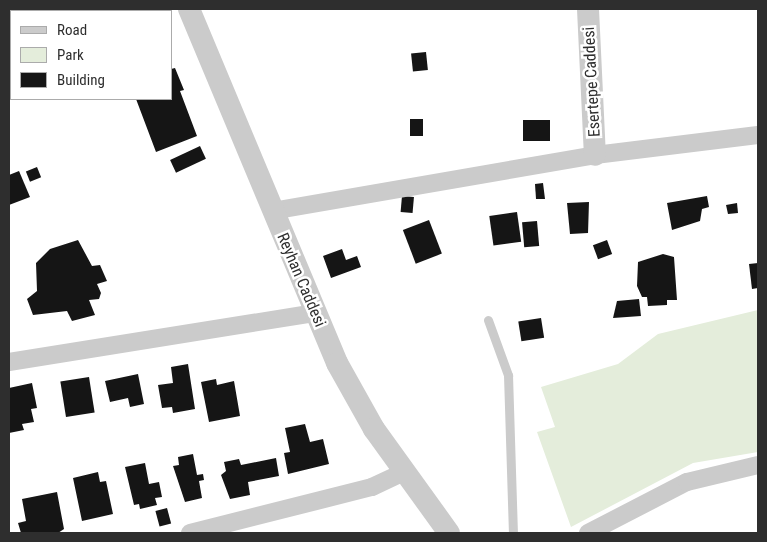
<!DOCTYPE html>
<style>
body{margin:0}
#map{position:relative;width:767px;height:542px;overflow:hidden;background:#fff;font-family:"Roboto Condensed",sans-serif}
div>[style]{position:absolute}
.green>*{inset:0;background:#e4eddb}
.building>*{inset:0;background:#151515;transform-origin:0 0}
.service>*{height:9px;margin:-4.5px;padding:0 4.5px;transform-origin:4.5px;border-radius:4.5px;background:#cbcbcb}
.minor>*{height:18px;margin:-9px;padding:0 9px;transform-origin:9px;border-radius:9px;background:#cbcbcb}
.tertiary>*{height:22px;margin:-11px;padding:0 11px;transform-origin:11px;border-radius:11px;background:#cbcbcb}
span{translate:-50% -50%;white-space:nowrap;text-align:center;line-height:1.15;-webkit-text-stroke:5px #fff;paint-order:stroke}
.street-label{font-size:16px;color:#2e2e2e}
.frame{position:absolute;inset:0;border:10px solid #2e2e2e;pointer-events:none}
.legend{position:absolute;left:10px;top:10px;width:162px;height:90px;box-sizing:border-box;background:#fff;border:1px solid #ababab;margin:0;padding:6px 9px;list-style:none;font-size:15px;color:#2e2e2e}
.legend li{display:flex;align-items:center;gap:10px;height:25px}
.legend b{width:25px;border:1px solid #ababab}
</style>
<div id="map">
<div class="green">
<div style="clip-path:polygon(758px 310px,758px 452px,693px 463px,571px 527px,537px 432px,555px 427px,541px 387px,618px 364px,658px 334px)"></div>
</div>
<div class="building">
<div style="left:426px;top:52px;width:18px;height:15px;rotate:84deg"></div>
<div style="clip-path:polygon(175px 68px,184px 90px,180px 91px,197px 136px,156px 152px,136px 99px,171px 99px,171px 69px)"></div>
<div style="left:410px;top:119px;width:13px;height:17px"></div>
<div style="left:523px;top:120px;width:27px;height:21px"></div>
<div style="left:200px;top:146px;width:14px;height:33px;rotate:65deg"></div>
<div style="left:37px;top:167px;width:11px;height:12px;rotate:68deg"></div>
<div style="clip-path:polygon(19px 171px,30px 197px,9px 205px,9px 175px)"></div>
<div style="clip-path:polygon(543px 183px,545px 199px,536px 199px,535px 184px)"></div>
<div style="left:402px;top:196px;width:12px;height:16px;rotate:5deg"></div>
<div style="clip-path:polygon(707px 196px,709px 207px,702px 209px,700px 221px,672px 230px,667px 203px)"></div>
<div style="clip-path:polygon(589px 202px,588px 233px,570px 234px,567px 203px)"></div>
<div style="clip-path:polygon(737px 203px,738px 213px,728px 214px,726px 205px)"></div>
<div style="left:517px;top:212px;width:30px;height:28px;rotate:82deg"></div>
<div style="left:429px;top:220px;width:36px;height:28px;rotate:69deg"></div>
<div style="left:537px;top:221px;width:25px;height:15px;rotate:85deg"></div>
<div style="clip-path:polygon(78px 240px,92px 266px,100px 265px,107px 281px,97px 284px,101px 293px,99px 299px,89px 300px,95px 315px,72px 321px,67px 311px,33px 315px,27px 299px,37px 291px,36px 263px,50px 249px)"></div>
<div style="left:607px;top:240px;width:15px;height:15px;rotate:70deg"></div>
<div style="clip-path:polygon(342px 249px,346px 260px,357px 256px,361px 267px,331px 278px,323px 256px)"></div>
<div style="clip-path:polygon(663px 254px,674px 257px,677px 300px,667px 300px,667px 305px,648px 306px,647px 297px,642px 297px,637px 286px,638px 262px)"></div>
<div style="clip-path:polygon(758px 263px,758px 288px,752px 289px,749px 264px)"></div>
<div style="clip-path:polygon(639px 299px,641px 316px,613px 318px,617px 301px)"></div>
<div style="left:541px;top:318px;width:20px;height:23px;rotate:81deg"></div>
<div style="clip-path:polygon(188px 364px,195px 409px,173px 413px,172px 407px,162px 408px,158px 385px,173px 383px,171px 367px)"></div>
<div style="clip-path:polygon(138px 374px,144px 404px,130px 407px,128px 398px,110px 402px,105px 381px)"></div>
<div style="left:89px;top:377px;width:36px;height:29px;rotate:81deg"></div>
<div style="clip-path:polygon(216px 379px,217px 385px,234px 381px,240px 416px,209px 422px,201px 382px)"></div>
<div style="clip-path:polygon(32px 383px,37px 408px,31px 409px,34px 422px,22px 424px,24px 430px,9px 433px,9px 388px)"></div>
<div style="clip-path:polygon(305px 424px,310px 442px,323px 439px,329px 464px,288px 474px,284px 453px,290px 452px,285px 428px)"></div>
<div style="clip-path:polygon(193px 454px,197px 475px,203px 474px,204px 480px,199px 481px,202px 498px,185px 502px,173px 466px,179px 465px,178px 457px)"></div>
<div style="clip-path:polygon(276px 458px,279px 476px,248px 482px,250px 495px,230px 499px,221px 475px,226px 471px,224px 462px,239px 459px,241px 465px)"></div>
<div style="clip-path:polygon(145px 463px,149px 484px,159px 482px,162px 497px,155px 498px,157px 505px,140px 509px,139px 504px,134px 505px,125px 467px)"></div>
<div style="clip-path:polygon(98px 472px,100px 482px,106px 481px,113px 514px,82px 521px,73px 478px)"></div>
<div style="clip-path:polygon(57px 492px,64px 529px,58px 533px,21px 533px,18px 523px,26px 521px,22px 499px)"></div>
<div style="left:167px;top:508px;width:16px;height:12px;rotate:75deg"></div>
</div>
<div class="service">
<div style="left:488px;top:320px;width:59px;rotate:70deg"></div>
<div style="left:508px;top:375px;width:158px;rotate:88.2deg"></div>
</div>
<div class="minor">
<div style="left:272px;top:211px;width:328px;rotate:-9.8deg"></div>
<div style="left:595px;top:155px;width:164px;rotate:-7deg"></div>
<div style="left:9px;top:362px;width:309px;rotate:-9.1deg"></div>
<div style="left:190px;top:533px;width:188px;rotate:-14.2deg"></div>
<div style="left:372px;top:487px;width:35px;rotate:-25deg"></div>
<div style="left:588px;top:533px;width:111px;rotate:-27.3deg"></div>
<div style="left:687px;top:482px;width:73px;rotate:-13.5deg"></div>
</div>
<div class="tertiary">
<div style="left:189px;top:9px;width:384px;rotate:67.3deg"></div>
<div style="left:337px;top:363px;width:76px;rotate:60.7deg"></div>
<div style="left:374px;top:429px;width:128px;rotate:54.2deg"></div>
<div style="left:588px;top:9px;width:146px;rotate:87.3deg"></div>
</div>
<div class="street-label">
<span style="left:592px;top:82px;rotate:-93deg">Esertepe Caddesi</span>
<span style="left:301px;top:280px;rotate:67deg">Reyhan Caddesi</span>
</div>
<div class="frame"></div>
<ul class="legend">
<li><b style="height:6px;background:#cbcbcb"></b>Road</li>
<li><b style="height:14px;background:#e4eddb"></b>Park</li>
<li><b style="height:14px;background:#151515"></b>Building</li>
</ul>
</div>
